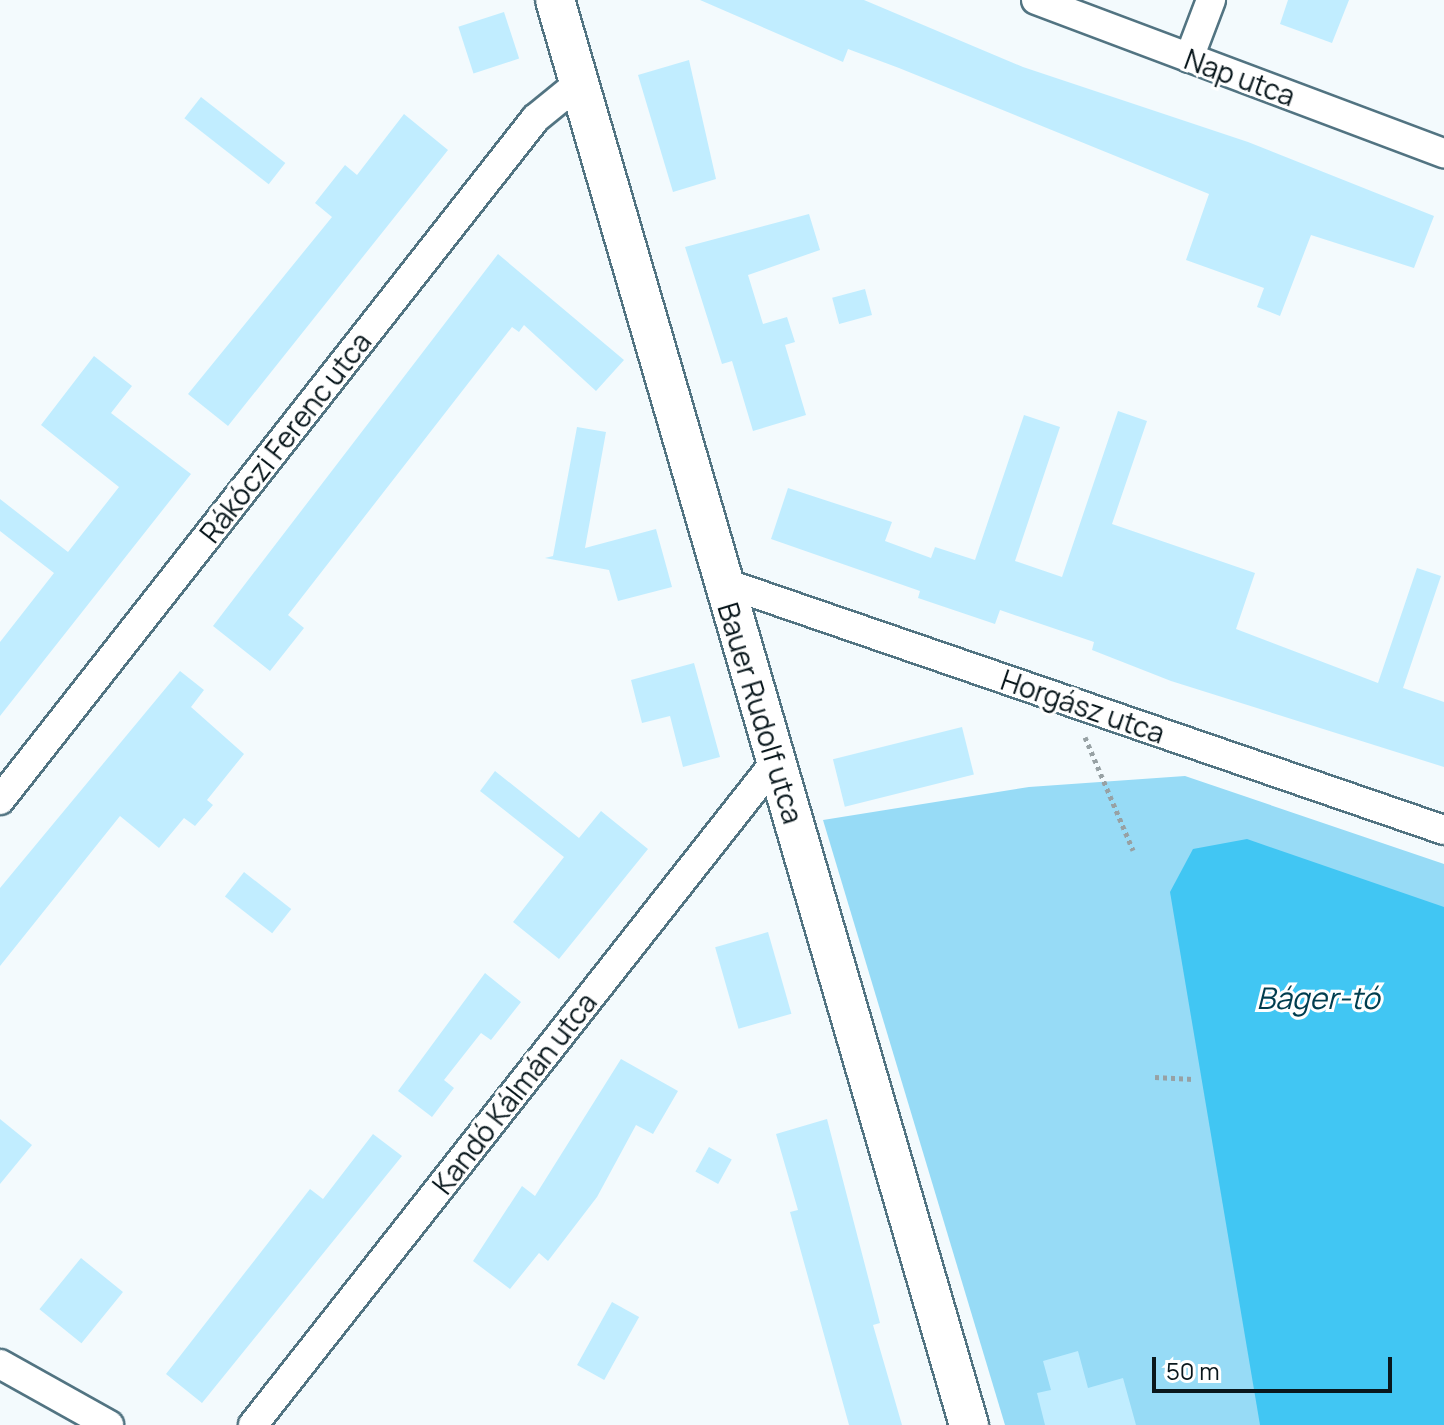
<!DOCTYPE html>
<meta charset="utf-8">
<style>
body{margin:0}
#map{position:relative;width:1444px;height:1425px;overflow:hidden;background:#f3fafd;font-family:Manrope,sans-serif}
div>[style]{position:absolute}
.green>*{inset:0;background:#97dbf6}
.water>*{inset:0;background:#41c6f3}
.building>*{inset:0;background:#c1edff;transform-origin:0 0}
.path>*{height:5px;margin-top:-2.5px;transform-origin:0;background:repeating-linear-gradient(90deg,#97a1a4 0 4px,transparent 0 8px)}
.roads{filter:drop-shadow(2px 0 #527482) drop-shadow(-2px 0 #527482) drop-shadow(0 2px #527482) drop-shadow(0 -2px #527482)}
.street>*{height:28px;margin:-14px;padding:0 14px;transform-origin:14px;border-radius:14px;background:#fff}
.secondary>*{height:38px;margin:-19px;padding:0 19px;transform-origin:19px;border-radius:19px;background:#fff}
span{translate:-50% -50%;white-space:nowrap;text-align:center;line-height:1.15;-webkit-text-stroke:6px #fff;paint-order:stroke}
.street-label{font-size:28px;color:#09171c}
.water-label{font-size:30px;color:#003d4f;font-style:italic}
.scale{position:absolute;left:1152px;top:1357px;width:240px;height:36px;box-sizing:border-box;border:4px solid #09171c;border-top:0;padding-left:10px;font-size:24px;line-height:28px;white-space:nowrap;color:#09171c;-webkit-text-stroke:6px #fff;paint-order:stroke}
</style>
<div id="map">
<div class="green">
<div style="clip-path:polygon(1185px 776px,1444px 864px,1444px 1425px,1005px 1425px,823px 820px,1029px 787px)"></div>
</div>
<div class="water">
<div style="clip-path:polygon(1247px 839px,1444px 907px,1444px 1425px,1260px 1425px,1170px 892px,1193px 849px)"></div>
</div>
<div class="building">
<div style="clip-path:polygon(700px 0,864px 0,1023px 67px,1248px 142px,1434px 216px,1414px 268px,1311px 235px,1280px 316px,1257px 307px,1264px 288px,1186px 260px,1209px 194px,899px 68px,848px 49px,843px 62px)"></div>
<div style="clip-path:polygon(1288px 0,1349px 0,1332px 43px,1280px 24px)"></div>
<div style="left:504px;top:12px;width:49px;height:48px;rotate:72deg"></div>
<div style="clip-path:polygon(689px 60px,716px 179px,673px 192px,638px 75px)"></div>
<div style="left:201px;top:97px;width:107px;height:27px;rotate:38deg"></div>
<div style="clip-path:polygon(404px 114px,448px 150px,228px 426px,188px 394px,332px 217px,315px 203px,345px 165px,357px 175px)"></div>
<div style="clip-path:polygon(809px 214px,820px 250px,748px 275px,763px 324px,787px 317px,795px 342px,785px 345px,806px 415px,753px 431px,732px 361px,722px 364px,685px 247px)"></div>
<div style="clip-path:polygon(498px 254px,624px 360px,596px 391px,524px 325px,519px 332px,512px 327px,288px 615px,304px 628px,270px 671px,213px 626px)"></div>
<div style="left:865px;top:289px;width:27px;height:34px;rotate:75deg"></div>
<div style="clip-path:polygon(94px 356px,132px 386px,111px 413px,191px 474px,0 716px,0 642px,54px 573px,0 531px,0 499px,68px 552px,119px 487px,41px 425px)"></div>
<div style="clip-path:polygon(1118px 411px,1147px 421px,1112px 524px,1255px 573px,1236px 629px,1378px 683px,1417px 568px,1441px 576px,1403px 688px,1444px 702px,1444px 767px,1171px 681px,1092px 650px,1094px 642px,1000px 610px,995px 624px,918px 598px,920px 591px,771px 539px,788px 488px,892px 522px,885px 541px,931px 558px,935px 547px,975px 560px,1024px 415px,1060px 427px,1015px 561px,1062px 577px)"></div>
<div style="clip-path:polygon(577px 427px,606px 432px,585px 548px,656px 529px,672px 587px,618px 601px,609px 570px,545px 558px,553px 556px)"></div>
<div style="clip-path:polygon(694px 663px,720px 757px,683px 767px,670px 716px,642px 723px,631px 680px)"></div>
<div style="clip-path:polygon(180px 671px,204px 690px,191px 707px,244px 754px,207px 800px,213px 805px,195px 826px,184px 818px,159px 848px,120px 816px,0 966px,0 888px)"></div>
<div style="left:962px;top:727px;width:49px;height:133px;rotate:76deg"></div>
<div style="clip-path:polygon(495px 771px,579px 838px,601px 811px,648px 849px,559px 959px,513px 922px,564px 857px,480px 791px)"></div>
<div style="left:244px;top:872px;width:60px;height:31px;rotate:38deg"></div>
<div style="left:768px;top:932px;width:85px;height:55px;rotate:74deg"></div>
<div style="clip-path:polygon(485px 973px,521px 1002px,491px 1040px,481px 1033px,444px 1080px,454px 1088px,432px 1117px,398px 1091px)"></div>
<div style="clip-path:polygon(621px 1059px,678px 1091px,653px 1134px,636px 1125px,597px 1197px,548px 1261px,539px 1253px,510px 1289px,473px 1261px,522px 1186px,535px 1196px)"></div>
<div style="clip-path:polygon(0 1119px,32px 1145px,0 1184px)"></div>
<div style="clip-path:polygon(827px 1119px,880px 1323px,873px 1325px,902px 1425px,849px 1425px,790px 1212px,798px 1210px,776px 1134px)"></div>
<div style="clip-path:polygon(373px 1134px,402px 1156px,202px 1403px,166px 1374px,310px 1189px,323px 1199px)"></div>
<div style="left:709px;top:1147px;width:26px;height:28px;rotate:29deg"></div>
<div style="left:81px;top:1258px;width:54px;height:66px;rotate:39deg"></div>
<div style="left:612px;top:1302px;width:31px;height:72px;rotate:29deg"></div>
<div style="clip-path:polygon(1078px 1351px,1088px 1388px,1123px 1378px,1136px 1425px,1045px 1425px,1037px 1393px,1051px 1390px,1043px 1361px)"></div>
</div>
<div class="path">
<div style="left:1085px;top:737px;width:123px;rotate:67deg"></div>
<div style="left:1155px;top:1077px;width:38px;rotate:3deg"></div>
</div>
<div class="roads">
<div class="street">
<div style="left:1036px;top:0;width:436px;rotate:20.6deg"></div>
<div style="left:1189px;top:58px;width:62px;rotate:-69.2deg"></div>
<div style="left:722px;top:582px;width:763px;rotate:18.96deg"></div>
<div style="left:0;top:800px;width:867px;rotate:-51.84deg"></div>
<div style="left:536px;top:118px;width:55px;rotate:-39.1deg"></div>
<div style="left:0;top:1364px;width:125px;rotate:29.2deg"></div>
<div style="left:253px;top:1425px;width:845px;rotate:-51.77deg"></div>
</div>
<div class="secondary">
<div style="left:555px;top:0;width:1484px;rotate:73.8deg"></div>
</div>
</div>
<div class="street-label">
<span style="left:1240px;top:77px;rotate:20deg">Nap utca</span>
<span style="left:285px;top:437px;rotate:-52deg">Rákóczi Ferenc utca</span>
<span style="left:1083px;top:706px;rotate:19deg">Horgász utca</span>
<span style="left:761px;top:713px;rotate:73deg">Bauer Rudolf utca</span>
<span style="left:514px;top:1093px;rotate:-52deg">Kandó Kálmán utca</span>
</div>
<div class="water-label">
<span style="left:1318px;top:998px">Báger-tó</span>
</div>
<div class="scale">50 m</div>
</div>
